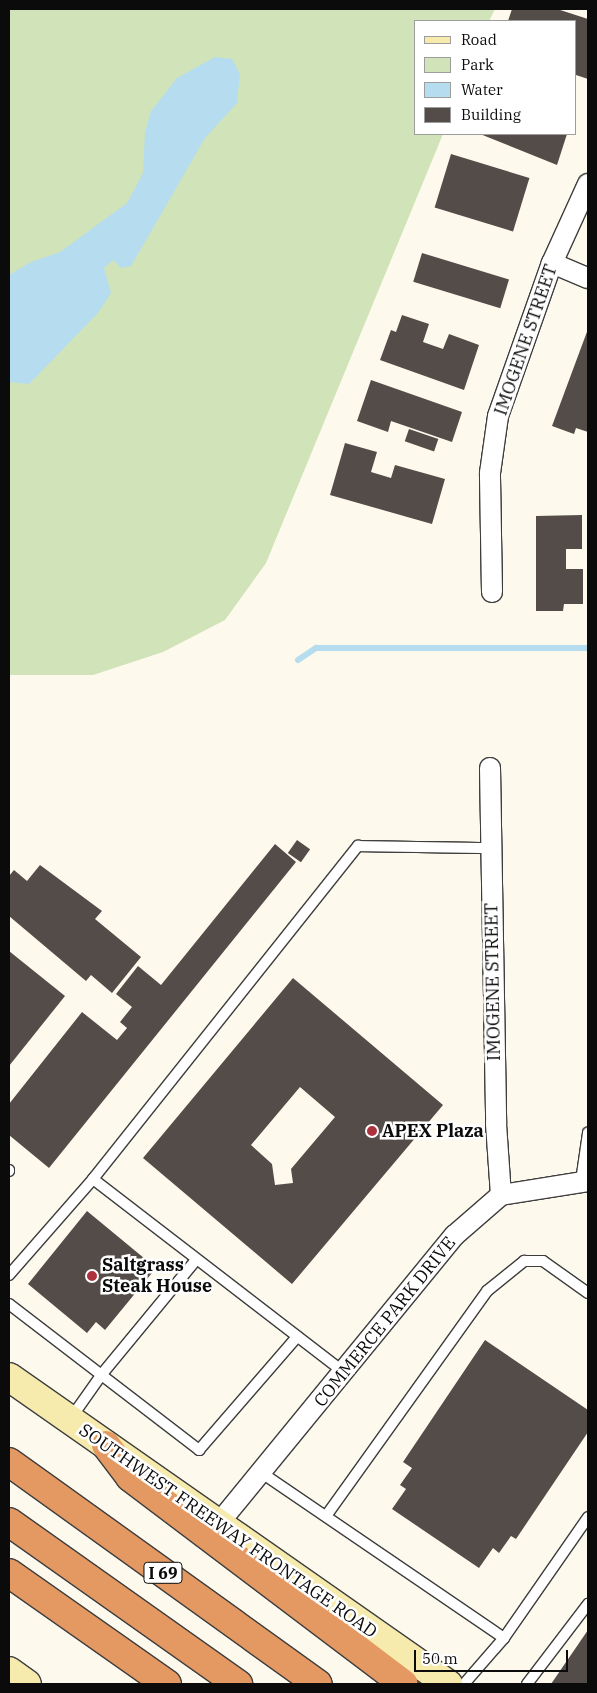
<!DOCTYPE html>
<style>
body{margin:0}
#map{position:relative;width:597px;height:1693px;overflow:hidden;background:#fdf9ec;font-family:"IBM Plex Serif",serif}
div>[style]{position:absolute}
.green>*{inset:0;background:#d1e3b9}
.water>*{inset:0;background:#b6dcef}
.stream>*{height:6px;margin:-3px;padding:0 3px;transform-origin:3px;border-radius:3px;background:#b6dcef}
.building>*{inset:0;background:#534c49;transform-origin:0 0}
.roads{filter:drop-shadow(1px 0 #3e3e3e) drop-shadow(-1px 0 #3e3e3e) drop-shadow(0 1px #3e3e3e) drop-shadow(0 -1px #3e3e3e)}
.service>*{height:10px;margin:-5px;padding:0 5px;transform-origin:5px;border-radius:5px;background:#fff}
.minor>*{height:20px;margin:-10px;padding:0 10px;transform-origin:10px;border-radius:10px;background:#fff}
.secondary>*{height:28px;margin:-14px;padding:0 14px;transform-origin:14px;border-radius:14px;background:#f6ebad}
.motorway>*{height:28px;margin:-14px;padding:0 14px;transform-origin:14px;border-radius:14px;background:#e59962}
.dots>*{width:14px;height:14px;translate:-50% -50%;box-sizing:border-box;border:2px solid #fff;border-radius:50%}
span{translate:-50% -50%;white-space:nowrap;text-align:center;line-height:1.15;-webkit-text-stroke:5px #fff;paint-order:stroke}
.shield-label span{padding:1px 4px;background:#fff;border:1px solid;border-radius:4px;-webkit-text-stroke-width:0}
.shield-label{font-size:16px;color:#0b0b0b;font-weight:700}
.street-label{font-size:18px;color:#0b0b0b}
.poi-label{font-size:18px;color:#0b0b0b;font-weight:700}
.left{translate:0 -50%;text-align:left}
.frame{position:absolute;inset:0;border:10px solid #0b0b0b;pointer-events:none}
.legend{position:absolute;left:414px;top:20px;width:162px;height:115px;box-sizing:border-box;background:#fff;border:1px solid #9d9d9d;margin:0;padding:6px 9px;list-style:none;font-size:15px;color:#0b0b0b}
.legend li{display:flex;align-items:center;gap:10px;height:25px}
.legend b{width:25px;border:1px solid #9d9d9d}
.scale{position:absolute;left:414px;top:1650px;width:154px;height:22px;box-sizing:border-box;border:2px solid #0b0b0b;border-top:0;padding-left:6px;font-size:15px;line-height:18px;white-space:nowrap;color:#0b0b0b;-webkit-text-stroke:4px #fff;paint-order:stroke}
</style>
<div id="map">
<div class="green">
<div style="clip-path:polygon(9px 9px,495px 9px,489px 21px,416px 21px,416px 134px,443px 134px,266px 563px,225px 620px,163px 652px,93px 675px,9px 675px)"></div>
</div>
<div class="water">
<div style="clip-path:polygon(215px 57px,232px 59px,240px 74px,237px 103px,205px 138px,131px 266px,121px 268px,113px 260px,104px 268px,111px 293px,98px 313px,29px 384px,9px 382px,9px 275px,31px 262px,60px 252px,127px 203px,143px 173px,145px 132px,151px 111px,177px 78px)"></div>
</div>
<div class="stream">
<div style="left:298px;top:660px;width:22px;rotate:-34deg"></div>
<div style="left:316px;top:648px;width:272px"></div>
</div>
<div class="building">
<div style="clip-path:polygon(512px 9px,557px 9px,588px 19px,588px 79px,576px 75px,576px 21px,508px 21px)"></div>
<div style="clip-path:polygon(480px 134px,567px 134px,557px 165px)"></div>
<div style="left:451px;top:154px;width:82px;height:56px;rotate:17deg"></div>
<div style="left:422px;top:253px;width:91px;height:30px;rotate:17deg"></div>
<div style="clip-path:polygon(402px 315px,429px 324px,423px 342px,443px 349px,449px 334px,479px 345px,464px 390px,380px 360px,391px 330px,396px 332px)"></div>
<div style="clip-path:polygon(588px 329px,588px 432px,576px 428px,574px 434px,552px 426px)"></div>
<div style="clip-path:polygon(371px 380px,462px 412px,452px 442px,391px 421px,388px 432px,357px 421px)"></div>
<div style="left:409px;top:429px;width:31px;height:13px;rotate:19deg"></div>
<div style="clip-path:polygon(345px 443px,377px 452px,371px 472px,391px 478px,395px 465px,445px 479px,432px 524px,330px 495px)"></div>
<div style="clip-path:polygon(582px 515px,582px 549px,566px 549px,566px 569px,583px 569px,583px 604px,564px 604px,563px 611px,536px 611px,536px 516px)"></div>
<div style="left:297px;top:840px;width:16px;height:16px;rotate:35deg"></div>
<div style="clip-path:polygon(275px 844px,296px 862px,49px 1168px,9px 1135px,9px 1104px,82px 1012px,117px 1040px,127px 1028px,120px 1022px,132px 1007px,116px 994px,138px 966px,161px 985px)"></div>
<div style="clip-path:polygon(40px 865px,102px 911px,95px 919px,141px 957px,112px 993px,91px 975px,86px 981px,9px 916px,9px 876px,14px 870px,27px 881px)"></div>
<div style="clip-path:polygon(9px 951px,65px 996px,9px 1066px)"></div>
<div style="clip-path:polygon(evenodd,293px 978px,443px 1105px,292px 1284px,143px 1158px,293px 978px,300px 1087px,335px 1117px,291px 1169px,293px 1183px,275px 1185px,272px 1164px,251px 1145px,300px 1087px)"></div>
<div style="clip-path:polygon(87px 1211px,156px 1268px,105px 1330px,96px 1322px,87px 1333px,28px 1284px)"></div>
<div style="clip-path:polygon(485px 1340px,588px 1410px,588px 1432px,516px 1539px,511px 1536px,499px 1553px,493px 1548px,479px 1568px,392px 1509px,406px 1489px,400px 1485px,412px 1468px,403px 1462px)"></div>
<div style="clip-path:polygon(588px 1630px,588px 1684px,551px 1684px)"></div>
</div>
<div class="roads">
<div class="service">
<div style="left:9px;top:1170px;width:1px;rotate:90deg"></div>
<div style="left:93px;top:1179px;width:318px;rotate:37.6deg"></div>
<div style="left:581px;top:1181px;width:49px;rotate:-81.7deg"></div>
<div style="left:9px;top:1275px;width:128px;rotate:-48.8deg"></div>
<div style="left:93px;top:1179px;width:426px;rotate:-51.5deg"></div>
<div style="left:358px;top:846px;width:133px;rotate:0.9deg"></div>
<div style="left:9px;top:1304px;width:240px;rotate:37.5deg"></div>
<div style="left:199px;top:1450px;width:150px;rotate:-49.1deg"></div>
<div style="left:71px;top:1418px;width:54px;rotate:-54.8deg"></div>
<div style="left:102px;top:1374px;width:148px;rotate:-50.5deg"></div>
<div style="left:262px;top:1473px;width:293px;rotate:34.3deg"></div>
<div style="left:326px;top:1516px;width:277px;rotate:-54.4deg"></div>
<div style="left:487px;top:1291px;width:48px;rotate:-39deg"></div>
<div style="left:524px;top:1261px;width:19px"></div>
<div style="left:543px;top:1261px;width:55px;rotate:35.4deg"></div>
<div style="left:464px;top:1684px;width:61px;rotate:-49deg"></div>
<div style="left:504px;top:1638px;width:147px;rotate:-55.2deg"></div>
<div style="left:527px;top:1684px;width:101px;rotate:-52.7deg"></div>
</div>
<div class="minor">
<div style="left:552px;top:263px;width:39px;rotate:23deg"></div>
<div style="left:492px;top:592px;width:119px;rotate:-91deg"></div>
<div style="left:490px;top:473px;width:58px;rotate:-82deg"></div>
<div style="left:498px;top:416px;width:162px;rotate:-70.6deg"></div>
<div style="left:552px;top:263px;width:87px;rotate:-65.5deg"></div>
<div style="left:490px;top:768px;width:356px;rotate:89deg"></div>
<div style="left:496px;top:1124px;width:71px;rotate:86deg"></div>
<div style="left:219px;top:1523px;width:372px;rotate:-50.7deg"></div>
<div style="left:455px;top:1235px;width:61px;rotate:-41deg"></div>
<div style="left:501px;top:1195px;width:88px;rotate:-9.1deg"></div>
</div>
<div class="secondary">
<div style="left:9px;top:1377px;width:536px;rotate:34.97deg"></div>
<div style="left:9px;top:1671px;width:22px;rotate:36deg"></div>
</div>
<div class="motorway">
<div style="left:106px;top:1445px;width:40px;rotate:53deg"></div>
<div style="left:130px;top:1477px;width:343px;rotate:37.1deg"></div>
<div style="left:9px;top:1462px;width:380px;rotate:35.7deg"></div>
<div style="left:9px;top:1522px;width:281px;rotate:35.3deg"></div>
<div style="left:9px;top:1573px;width:193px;rotate:35.1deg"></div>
</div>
</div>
<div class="dots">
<div style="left:372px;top:1131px;background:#ac333d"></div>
<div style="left:92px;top:1276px;background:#ac333d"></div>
</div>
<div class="shield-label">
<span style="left:163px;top:1573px">I 69</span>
</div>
<div class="street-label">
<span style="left:526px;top:340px;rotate:-71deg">IMOGENE STREET</span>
<span style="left:493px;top:982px;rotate:-91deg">IMOGENE STREET</span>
<span style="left:385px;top:1322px;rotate:-51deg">COMMERCE PARK DRIVE</span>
<span style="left:228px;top:1531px;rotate:35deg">SOUTHWEST FREEWAY FRONTAGE ROAD</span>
</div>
<div class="poi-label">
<span class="left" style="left:382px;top:1131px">APEX Plaza</span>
<span class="left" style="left:102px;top:1276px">Saltgrass<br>Steak House</span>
</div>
<div class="frame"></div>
<ul class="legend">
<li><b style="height:6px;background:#f6ebad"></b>Road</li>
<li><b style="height:14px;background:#d1e3b9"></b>Park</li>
<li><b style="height:14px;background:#b6dcef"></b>Water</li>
<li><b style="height:14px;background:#534c49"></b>Building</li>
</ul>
<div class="scale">50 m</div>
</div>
